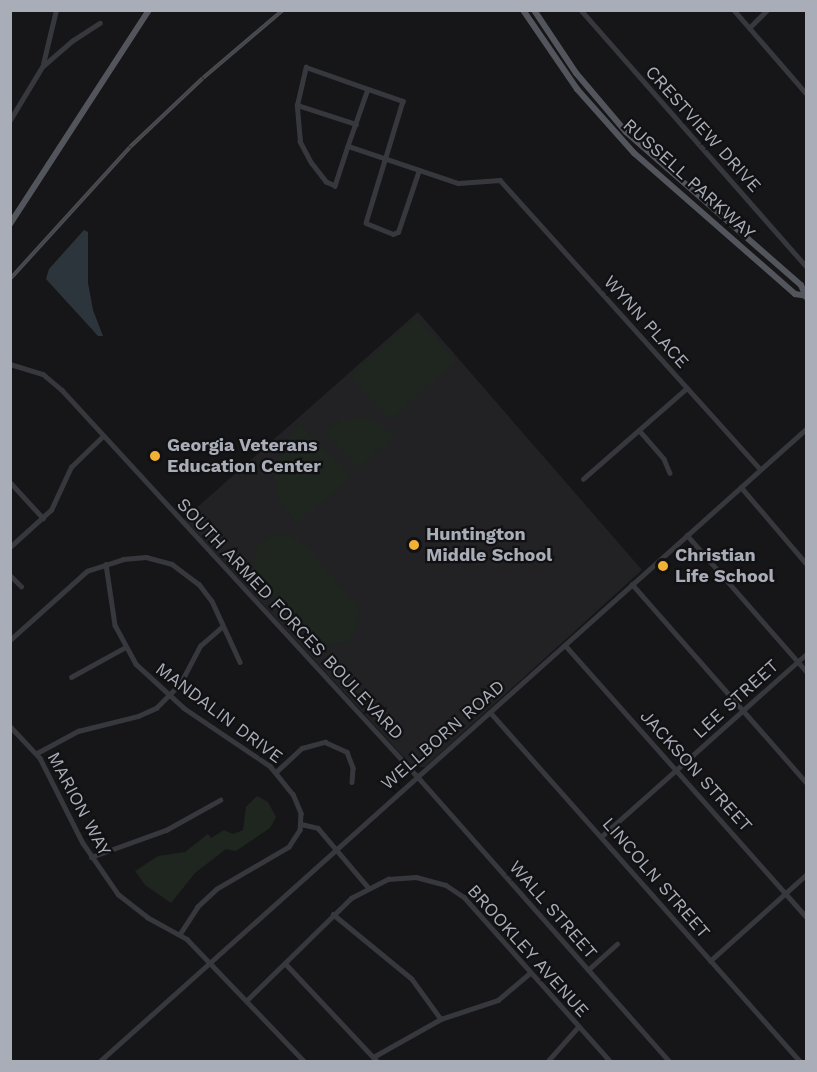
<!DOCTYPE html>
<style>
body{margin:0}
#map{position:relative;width:817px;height:1072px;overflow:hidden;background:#161618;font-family:"Work Sans",sans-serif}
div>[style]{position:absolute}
.built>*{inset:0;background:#222225}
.green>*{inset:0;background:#1e261f;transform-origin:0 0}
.water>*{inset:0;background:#2c353c}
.minor>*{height:4.5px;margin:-2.25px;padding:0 2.25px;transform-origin:2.25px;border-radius:2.25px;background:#37383d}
.major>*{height:6px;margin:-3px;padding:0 3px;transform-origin:3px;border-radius:3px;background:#53555c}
.rail>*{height:4px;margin-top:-2px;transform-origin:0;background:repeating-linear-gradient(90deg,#111113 0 4.5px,#4a4c52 0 9px);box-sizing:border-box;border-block:2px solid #4a4c52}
.dots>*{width:16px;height:16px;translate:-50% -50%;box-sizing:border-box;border:3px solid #111113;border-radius:50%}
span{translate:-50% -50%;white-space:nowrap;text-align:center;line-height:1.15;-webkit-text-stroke:4.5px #111113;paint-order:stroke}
.street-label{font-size:18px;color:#a8adb8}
.poi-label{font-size:18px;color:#a8adb8;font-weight:700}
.left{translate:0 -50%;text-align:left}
.frame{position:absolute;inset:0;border:12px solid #a8adb8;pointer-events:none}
</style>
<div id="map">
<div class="built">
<div style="clip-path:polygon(418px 312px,642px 570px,425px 767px,418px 767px,411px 765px,184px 519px)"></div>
</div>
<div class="green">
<div style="left:416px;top:317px;width:59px;height:88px;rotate:48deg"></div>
<div style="clip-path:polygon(361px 417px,378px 422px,395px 436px,358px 469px,324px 432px,342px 420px)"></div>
<div style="clip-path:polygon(300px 425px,349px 473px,348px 480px,296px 523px,280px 501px,274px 474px,286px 440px)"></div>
<div style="clip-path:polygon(285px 533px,304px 544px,359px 609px,355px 632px,347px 641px,327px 646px,310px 639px,260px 582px,253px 570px,257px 547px,273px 535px)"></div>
<div style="clip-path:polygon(257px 796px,268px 802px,276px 817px,270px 828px,236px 851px,226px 849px,195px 873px,171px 903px,145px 885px,135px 871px,158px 856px,185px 852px,208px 834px,211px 838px,224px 830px,233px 834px,243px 830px,246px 807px)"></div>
</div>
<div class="water">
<div style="clip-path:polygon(84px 230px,88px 232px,88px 283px,93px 310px,103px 336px,98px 336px,46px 279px,49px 269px)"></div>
</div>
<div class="minor">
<div style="left:581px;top:10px;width:341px;rotate:48.7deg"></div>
<div style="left:734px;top:10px;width:110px;rotate:49.1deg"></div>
<div style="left:749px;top:28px;width:25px;rotate:-45deg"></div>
<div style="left:43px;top:64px;width:56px;rotate:-76.5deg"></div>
<div style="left:368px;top:89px;width:37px;rotate:19deg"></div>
<div style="left:403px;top:101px;width:127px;rotate:106.9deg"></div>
<div style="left:366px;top:223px;width:29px;rotate:22deg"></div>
<div style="left:393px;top:234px;width:5px;rotate:-22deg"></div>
<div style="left:398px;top:232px;width:65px;rotate:-71.3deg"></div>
<div style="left:297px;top:105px;width:62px;rotate:17.9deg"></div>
<div style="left:10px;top:120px;width:62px;rotate:-58.9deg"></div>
<div style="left:42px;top:67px;width:40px;rotate:-41deg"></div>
<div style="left:72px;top:41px;width:33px;rotate:-33deg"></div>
<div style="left:348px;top:146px;width:42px;rotate:108deg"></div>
<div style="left:335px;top:186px;width:10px;rotate:-156deg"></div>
<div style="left:326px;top:182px;width:24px;rotate:-128deg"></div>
<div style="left:311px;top:163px;width:24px;rotate:-118deg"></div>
<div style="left:300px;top:142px;width:37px;rotate:-95deg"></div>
<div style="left:297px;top:105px;width:39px;rotate:-77deg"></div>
<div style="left:306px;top:67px;width:66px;rotate:19.5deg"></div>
<div style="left:368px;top:89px;width:60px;rotate:109.3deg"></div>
<div style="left:348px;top:146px;width:116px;rotate:18.6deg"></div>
<div style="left:458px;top:183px;width:42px;rotate:-4.1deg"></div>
<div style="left:500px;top:180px;width:389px;rotate:48deg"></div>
<div style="left:10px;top:364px;width:34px;rotate:17deg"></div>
<div style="left:43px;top:374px;width:25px;rotate:40deg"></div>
<div style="left:62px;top:390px;width:524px;rotate:47.4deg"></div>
<div style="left:417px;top:776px;width:382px;rotate:48.5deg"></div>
<div style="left:639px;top:430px;width:38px;rotate:49deg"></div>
<div style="left:664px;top:459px;width:15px;rotate:67deg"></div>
<div style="left:583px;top:479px;width:138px;rotate:-41.2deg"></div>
<div style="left:10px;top:482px;width:49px;rotate:47.5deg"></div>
<div style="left:741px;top:487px;width:100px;rotate:49.5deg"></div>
<div style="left:687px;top:535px;width:181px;rotate:48.8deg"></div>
<div style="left:10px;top:547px;width:55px;rotate:-42.1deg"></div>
<div style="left:51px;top:510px;width:47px;rotate:-65.1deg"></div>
<div style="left:71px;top:467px;width:45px;rotate:-44.1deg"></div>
<div style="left:106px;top:564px;width:62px;rotate:81.6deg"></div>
<div style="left:115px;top:625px;width:44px;rotate:61.7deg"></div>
<div style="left:136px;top:664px;width:65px;rotate:42.5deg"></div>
<div style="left:184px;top:708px;width:104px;rotate:34deg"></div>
<div style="left:270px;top:766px;width:36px;rotate:51deg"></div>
<div style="left:293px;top:794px;width:21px;rotate:67deg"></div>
<div style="left:301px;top:813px;width:17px;rotate:93deg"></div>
<div style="left:300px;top:830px;width:20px;rotate:123deg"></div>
<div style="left:289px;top:847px;width:83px;rotate:149.7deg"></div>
<div style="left:217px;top:889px;width:26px;rotate:137deg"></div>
<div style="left:198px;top:907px;width:33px;rotate:123deg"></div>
<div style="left:10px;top:575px;width:16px;rotate:45deg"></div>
<div style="left:632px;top:584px;width:264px;rotate:48.7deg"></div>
<div style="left:10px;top:640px;width:103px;rotate:-41.9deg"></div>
<div style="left:87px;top:571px;width:38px;rotate:-18deg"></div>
<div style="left:123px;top:559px;width:23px;rotate:-5deg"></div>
<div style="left:146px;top:557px;width:27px;rotate:15deg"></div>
<div style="left:172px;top:564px;width:34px;rotate:37deg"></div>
<div style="left:199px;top:584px;width:21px;rotate:53deg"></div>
<div style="left:212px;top:601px;width:67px;rotate:65.3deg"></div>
<div style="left:565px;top:645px;width:363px;rotate:48.4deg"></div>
<div style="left:71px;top:677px;width:60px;rotate:-28.7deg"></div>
<div style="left:490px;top:712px;width:468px;rotate:48.4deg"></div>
<div style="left:10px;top:726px;width:44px;rotate:46.8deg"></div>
<div style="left:40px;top:758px;width:95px;rotate:63.2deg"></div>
<div style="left:83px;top:843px;width:62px;rotate:55.5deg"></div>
<div style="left:118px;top:894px;width:37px;rotate:38deg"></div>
<div style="left:147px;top:917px;width:46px;rotate:28.8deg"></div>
<div style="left:187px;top:939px;width:170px;rotate:46.2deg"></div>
<div style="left:37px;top:753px;width:47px;rotate:-28.2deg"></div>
<div style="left:78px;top:731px;width:62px;rotate:-14deg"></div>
<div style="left:138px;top:716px;width:20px;rotate:-24deg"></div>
<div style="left:156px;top:708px;width:34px;rotate:-45deg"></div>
<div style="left:180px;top:684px;width:43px;rotate:-62.2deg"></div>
<div style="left:200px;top:646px;width:30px;rotate:-41deg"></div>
<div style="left:276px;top:772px;width:35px;rotate:-43deg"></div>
<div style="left:302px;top:748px;width:24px;rotate:-15deg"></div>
<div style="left:325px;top:742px;width:24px;rotate:24deg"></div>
<div style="left:347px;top:752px;width:17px;rotate:69deg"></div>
<div style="left:353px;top:768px;width:14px;rotate:94deg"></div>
<div style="left:301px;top:824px;width:17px;rotate:13deg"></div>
<div style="left:318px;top:828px;width:77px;rotate:49.7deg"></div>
<div style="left:602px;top:836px;width:273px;rotate:-41.7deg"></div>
<div style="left:91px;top:857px;width:80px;rotate:-19.8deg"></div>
<div style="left:166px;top:830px;width:62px;rotate:-29.1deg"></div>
<div style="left:333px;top:914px;width:102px;rotate:39.4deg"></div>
<div style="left:412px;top:979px;width:49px;rotate:54.1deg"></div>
<div style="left:710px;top:961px;width:129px;rotate:-41.9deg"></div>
<div style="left:285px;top:963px;width:136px;rotate:46.8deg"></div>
<div style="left:588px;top:970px;width:39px;rotate:-42deg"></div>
<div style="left:246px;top:1001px;width:147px;rotate:-44.4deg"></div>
<div style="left:351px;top:898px;width:42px;rotate:-27.2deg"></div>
<div style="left:388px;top:879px;width:28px;rotate:-4deg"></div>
<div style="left:416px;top:877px;width:31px;rotate:15deg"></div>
<div style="left:446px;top:885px;width:22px;rotate:34deg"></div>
<div style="left:464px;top:897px;width:221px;rotate:48.3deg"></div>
<div style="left:375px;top:1056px;width:76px;rotate:-29.3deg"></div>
<div style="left:441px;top:1019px;width:60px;rotate:-18.4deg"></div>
<div style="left:498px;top:1000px;width:42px;rotate:-40.2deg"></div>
<div style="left:99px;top:1062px;width:949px;rotate:-41.84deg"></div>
<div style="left:547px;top:1062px;width:47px;rotate:-48.5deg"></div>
</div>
<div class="major">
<div style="left:523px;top:10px;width:96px;rotate:55.6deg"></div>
<div style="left:577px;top:89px;width:86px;rotate:48.3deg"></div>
<div style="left:634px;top:153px;width:214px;rotate:41.2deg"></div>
<div style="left:795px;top:294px;width:11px;rotate:10deg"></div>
<div style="left:534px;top:10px;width:76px;rotate:56.3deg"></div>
<div style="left:576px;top:73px;width:77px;rotate:49.7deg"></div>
<div style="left:626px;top:132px;width:232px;rotate:41.2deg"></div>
<div style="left:801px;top:285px;width:13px;rotate:67deg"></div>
<div style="left:10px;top:224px;width:255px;rotate:-57deg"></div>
</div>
<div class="rail">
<div style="left:10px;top:279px;width:178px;rotate:-47.7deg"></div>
<div style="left:130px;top:147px;width:100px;rotate:-43.4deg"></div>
<div style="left:203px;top:78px;width:105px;rotate:-40.4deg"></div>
</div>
<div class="dots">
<div style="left:155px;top:456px;background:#f2b134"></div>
<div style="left:414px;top:545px;background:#f2b134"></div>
<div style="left:663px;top:566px;background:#f2b134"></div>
</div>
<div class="street-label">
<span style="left:703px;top:129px;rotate:48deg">CRESTVIEW DRIVE</span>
<span style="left:689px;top:179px;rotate:42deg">RUSSELL PARKWAY</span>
<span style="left:646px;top:322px;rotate:48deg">WYNN PLACE</span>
<span style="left:290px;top:619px;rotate:47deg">SOUTH ARMED FORCES BOULEVARD</span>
<span style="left:736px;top:699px;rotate:-42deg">LEE STREET</span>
<span style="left:219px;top:713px;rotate:37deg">MANDALIN DRIVE</span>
<span style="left:443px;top:735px;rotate:-41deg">WELLBORN ROAD</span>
<span style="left:696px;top:771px;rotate:48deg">JACKSON STREET</span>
<span style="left:79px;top:804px;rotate:62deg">MARION WAY</span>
<span style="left:656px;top:878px;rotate:49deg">LINCOLN STREET</span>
<span style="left:553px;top:910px;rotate:49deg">WALL STREET</span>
<span style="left:528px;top:951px;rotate:48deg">BROOKLEY AVENUE</span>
</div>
<div class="poi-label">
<span class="left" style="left:167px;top:456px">Georgia Veterans<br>Education Center</span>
<span class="left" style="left:426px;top:545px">Huntington<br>Middle School</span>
<span class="left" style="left:675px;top:566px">Christian<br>Life School</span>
</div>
<div class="frame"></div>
</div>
